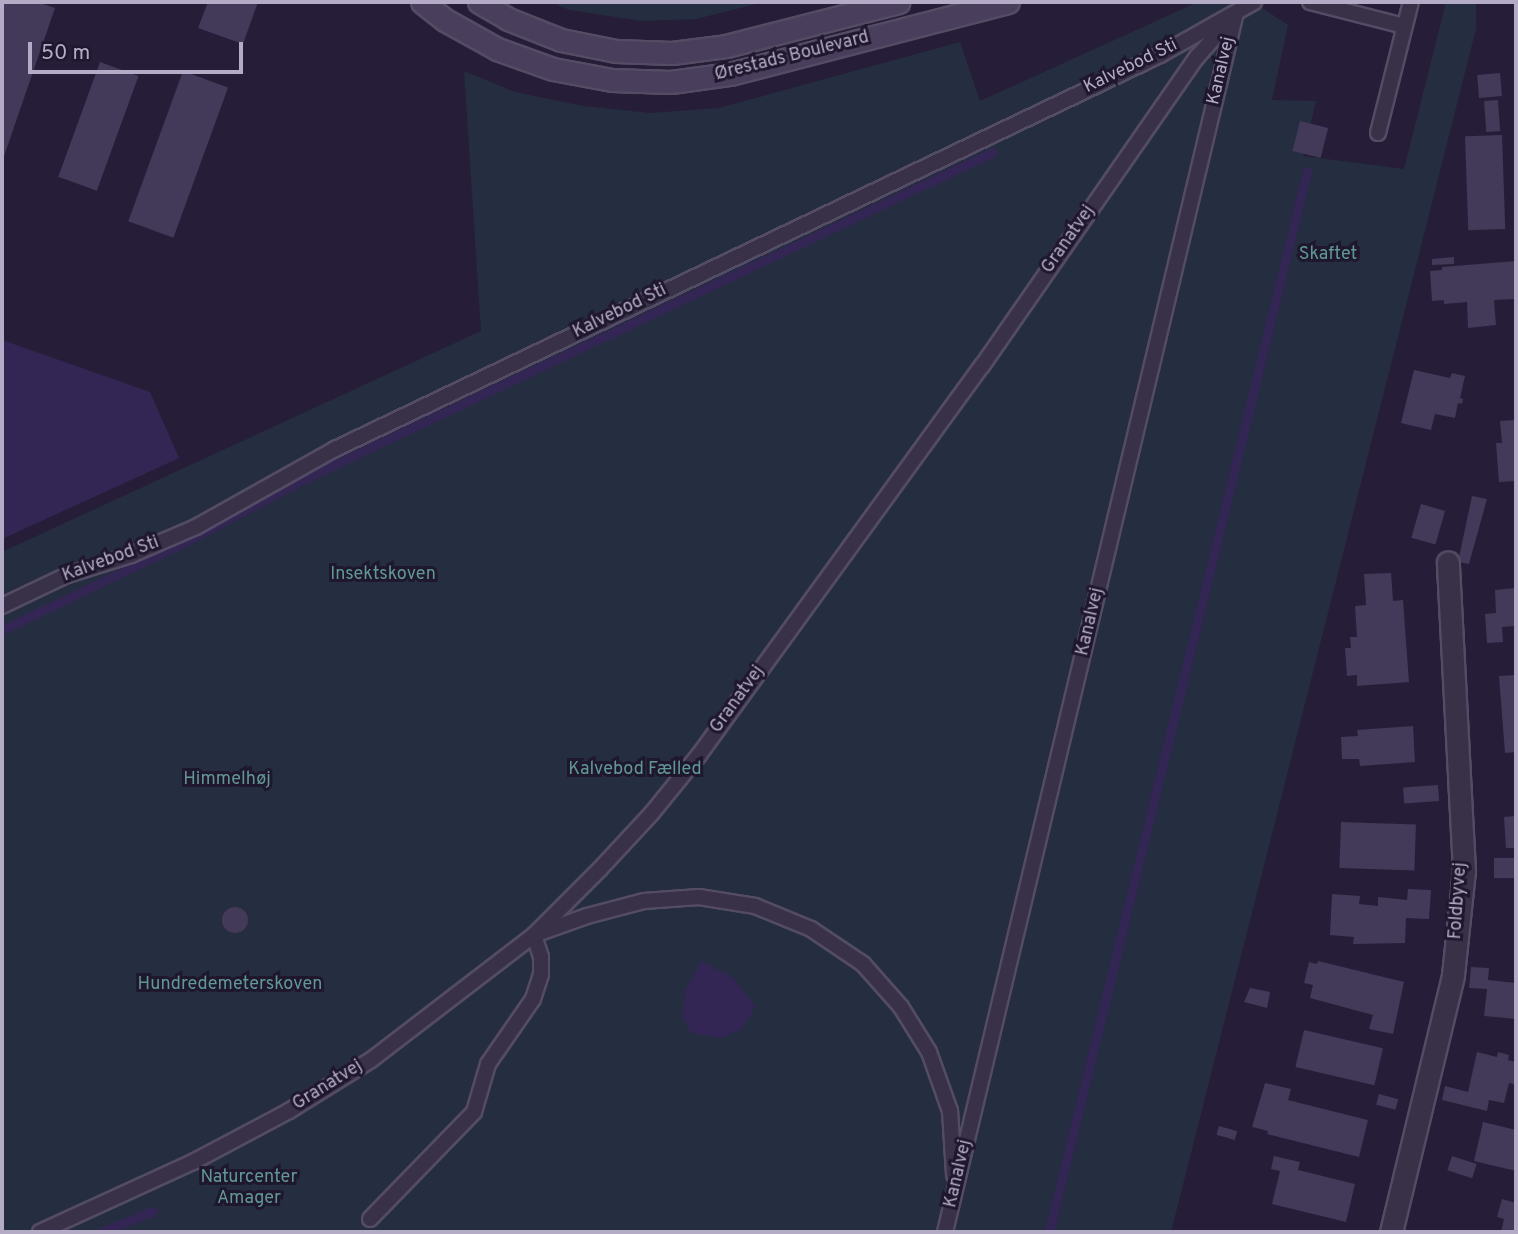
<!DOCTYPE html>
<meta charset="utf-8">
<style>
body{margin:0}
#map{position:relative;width:1518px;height:1234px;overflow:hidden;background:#261e38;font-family:Overpass,sans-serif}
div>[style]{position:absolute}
.green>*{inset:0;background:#252d40}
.water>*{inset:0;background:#342654}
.stream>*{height:9px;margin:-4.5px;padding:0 4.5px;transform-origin:4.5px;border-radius:4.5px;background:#342654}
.building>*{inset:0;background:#433959;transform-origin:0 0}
.round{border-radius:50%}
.roads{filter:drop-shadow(2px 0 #544c64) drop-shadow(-2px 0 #544c64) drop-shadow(0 2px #544c64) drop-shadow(0 -2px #544c64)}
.lane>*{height:14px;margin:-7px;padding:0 7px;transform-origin:7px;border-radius:7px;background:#393148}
.street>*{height:21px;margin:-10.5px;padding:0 10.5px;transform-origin:10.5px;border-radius:10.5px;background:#393148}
.secondary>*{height:21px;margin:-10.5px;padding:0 10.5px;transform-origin:10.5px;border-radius:10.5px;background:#493f5c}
span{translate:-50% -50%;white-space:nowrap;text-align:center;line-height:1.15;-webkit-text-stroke:6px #1e172d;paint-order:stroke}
.street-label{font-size:18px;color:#b4abc6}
.park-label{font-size:18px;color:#619896}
.frame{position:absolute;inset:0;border:4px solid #b4abc6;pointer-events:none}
.scale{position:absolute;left:28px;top:42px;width:215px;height:32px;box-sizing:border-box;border:4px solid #b4abc6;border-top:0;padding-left:9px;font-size:21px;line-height:24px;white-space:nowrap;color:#b4abc6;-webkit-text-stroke:5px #1e172d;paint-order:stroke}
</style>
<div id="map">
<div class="green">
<div style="clip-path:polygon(551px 2px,764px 2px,696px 19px,642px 21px,569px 10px)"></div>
<div style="clip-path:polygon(1198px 2px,1253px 2px,1288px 25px,1272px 100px,1316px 101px,1303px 156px,1404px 169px,1446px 2px,1476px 2px,1476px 29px,1171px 1232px,2px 1232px,2px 552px,481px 331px,464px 71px,515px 92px,583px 106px,650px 113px,719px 108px,960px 42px,980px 101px)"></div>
</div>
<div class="water">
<div style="clip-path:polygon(2px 340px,150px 392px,179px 458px,2px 539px)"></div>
<div style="clip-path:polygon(701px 961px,735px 979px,755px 1007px,742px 1029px,721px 1038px,691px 1033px,683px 1018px,685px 991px)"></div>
</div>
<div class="stream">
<div style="left:2px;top:630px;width:201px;rotate:-25.7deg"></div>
<div style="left:183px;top:543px;width:130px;rotate:-27.9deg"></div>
<div style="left:298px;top:482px;width:769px;rotate:-25.4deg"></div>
<div style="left:101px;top:1232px;width:56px;rotate:-22deg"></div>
<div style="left:1049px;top:1232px;width:1092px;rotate:-76.33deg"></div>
</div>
<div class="building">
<div style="clip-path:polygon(2px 2px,37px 2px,55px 8px,2px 162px)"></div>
<div style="clip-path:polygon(208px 2px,258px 2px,243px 44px,198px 28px)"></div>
<div style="left:100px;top:62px;width:41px;height:122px;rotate:20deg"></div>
<div style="left:183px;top:71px;width:48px;height:160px;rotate:20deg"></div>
<div style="left:1500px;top:73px;width:23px;height:23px;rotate:85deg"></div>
<div style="left:1498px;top:100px;width:31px;height:14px;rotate:86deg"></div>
<div style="left:1300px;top:121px;width:29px;height:31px;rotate:14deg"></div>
<div style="left:1502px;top:135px;width:94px;height:37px;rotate:88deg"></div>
<div style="clip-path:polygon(1454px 257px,1454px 264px,1432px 265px,1432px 259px)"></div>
<div style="clip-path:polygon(1516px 261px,1516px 299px,1494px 300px,1496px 325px,1468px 328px,1467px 302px,1444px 304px,1444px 300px,1432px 301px,1430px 271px,1442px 270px,1442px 267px)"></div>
<div style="clip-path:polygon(1414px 370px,1450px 378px,1452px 373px,1465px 376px,1460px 398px,1463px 399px,1462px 404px,1458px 403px,1455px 418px,1435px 414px,1431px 430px,1401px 423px)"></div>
<div style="clip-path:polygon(1516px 420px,1516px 481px,1499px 482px,1496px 443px,1502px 443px,1500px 421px)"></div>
<div style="clip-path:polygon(1472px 496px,1487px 499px,1469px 564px,1458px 562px)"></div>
<div style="left:1421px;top:504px;width:25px;height:35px;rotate:16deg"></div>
<div style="clip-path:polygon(1391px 573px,1393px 601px,1403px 600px,1409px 682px,1357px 686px,1357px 675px,1347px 676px,1345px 648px,1351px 648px,1350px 637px,1357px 637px,1355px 606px,1366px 605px,1364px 574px)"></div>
<div style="clip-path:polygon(1516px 588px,1516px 626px,1502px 627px,1503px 642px,1487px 643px,1485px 614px,1496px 613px,1495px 590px)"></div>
<div style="clip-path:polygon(1516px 675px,1516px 752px,1505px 753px,1499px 676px)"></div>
<div style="clip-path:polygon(1413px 726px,1415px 762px,1360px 766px,1359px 759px,1342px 759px,1341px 737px,1358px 736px,1357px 730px)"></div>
<div style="left:1438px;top:785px;width:16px;height:35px;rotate:86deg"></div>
<div style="clip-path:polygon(1516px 816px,1516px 848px,1506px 848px,1504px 817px)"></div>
<div style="left:1341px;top:822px;width:75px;height:46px;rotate:2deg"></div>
<div style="left:1516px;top:858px;width:20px;height:22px;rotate:90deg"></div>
<div style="clip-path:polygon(1408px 889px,1431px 890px,1429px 919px,1406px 918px,1405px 943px,1353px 944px,1354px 937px,1330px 935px,1332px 894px,1360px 896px,1359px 904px,1378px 906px,1378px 897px,1407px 900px)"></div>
<div class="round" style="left:222px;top:907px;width:26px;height:26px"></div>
<div style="clip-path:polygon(1318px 961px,1404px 982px,1393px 1034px,1369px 1029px,1373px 1015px,1310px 998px,1313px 985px,1304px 983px,1309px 962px,1317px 964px)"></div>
<div style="clip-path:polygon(1471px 967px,1489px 968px,1488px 980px,1516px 983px,1516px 1019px,1484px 1016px,1487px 989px,1469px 988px)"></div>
<div style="clip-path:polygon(1250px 988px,1270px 992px,1267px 1008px,1244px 1002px)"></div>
<div style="left:1304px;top:1030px;width:81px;height:38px;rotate:13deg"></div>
<div style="clip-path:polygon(1477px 1052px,1497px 1057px,1498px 1052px,1509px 1055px,1508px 1060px,1516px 1062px,1516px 1085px,1509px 1083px,1504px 1103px,1489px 1100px,1487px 1111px,1442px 1100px,1445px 1086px,1468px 1092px)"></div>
<div style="clip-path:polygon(1265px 1083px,1291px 1089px,1288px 1100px,1368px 1120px,1359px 1157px,1267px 1134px,1268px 1131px,1252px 1127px)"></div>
<div style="left:1379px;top:1094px;width:20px;height:11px;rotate:15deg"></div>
<div style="clip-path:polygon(1483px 1122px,1516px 1130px,1516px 1171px,1474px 1161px)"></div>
<div style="left:1219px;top:1126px;width:19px;height:9px;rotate:16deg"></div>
<div style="clip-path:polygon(1274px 1156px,1300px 1162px,1298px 1170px,1355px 1184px,1346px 1222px,1272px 1204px,1280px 1171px,1271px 1169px)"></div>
<div style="left:1452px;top:1156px;width:26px;height:15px;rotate:18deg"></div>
<div style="clip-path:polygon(1502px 1199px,1516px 1203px,1516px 1232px,1501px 1232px,1504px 1219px,1497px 1217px)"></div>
</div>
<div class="roads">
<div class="lane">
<div style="left:1310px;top:2px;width:97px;rotate:14.3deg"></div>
<div style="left:1378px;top:133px;width:135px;rotate:-75.9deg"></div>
<div style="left:2px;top:606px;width:72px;rotate:-25.5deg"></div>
<div style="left:67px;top:575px;width:67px;rotate:-17.4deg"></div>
<div style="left:131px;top:555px;width:71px;rotate:-23.3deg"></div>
<div style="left:196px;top:527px;width:159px;rotate:-29.3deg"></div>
<div style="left:335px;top:449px;width:914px;rotate:-25.53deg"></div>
<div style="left:1160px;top:55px;width:108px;rotate:-29.4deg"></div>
<div style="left:370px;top:1219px;width:149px;rotate:-45.8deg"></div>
<div style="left:474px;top:1112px;width:50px;rotate:-73.7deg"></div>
<div style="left:488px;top:1064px;width:79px;rotate:-55.3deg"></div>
<div style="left:533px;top:999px;width:26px;rotate:-72deg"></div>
<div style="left:541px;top:974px;width:17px;rotate:-90deg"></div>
<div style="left:541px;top:957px;width:23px;rotate:-108deg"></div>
<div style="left:534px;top:935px;width:56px;rotate:-19.7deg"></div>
<div style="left:587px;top:916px;width:59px;rotate:-14.7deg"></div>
<div style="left:644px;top:901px;width:55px;rotate:-4.2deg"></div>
<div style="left:699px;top:897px;width:57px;rotate:9.1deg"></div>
<div style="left:755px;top:906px;width:61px;rotate:22.3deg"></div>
<div style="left:811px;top:929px;width:63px;rotate:33.9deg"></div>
<div style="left:863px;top:964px;width:57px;rotate:48.5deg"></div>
<div style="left:901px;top:1007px;width:53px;rotate:58.1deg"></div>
<div style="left:929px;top:1052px;width:63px;rotate:70.4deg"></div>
<div style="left:950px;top:1111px;width:64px;rotate:86.4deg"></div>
<div style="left:40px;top:1232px;width:168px;rotate:-24.6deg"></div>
<div style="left:193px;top:1162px;width:109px;rotate:-28deg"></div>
<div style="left:289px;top:1111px;width:97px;rotate:-31.9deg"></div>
<div style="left:371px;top:1060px;width:205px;rotate:-37.5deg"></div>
<div style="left:534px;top:935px;width:93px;rotate:-45deg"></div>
<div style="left:600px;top:869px;width:76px;rotate:-47.1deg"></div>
<div style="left:652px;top:813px;width:75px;rotate:-51deg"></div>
<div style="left:699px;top:755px;width:481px;rotate:-54deg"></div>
<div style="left:982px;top:366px;width:376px;rotate:-55.2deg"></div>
<div style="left:1197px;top:57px;width:59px;rotate:-48.4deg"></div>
<div style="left:945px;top:1232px;width:1249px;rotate:-76.58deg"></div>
</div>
<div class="street">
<div style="left:1391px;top:1232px;width:264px;rotate:-76.4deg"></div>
<div style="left:1453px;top:975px;width:105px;rotate:-84deg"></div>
<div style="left:1464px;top:871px;width:309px;rotate:-93deg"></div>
</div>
<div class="secondary">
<div style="left:422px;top:2px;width:29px;rotate:38deg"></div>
<div style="left:445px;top:20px;width:60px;rotate:29.1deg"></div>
<div style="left:497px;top:49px;width:59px;rotate:19.7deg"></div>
<div style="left:553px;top:69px;width:60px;rotate:10.6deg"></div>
<div style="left:612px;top:80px;width:59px;rotate:1.9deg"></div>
<div style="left:671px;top:82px;width:60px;rotate:-7.7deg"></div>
<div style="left:730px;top:74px;width:287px;rotate:-14.5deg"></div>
<div style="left:479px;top:2px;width:34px;rotate:30deg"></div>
<div style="left:508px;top:19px;width:57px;rotate:21.6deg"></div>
<div style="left:561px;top:40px;width:56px;rotate:11.3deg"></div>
<div style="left:616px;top:51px;width:56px;rotate:2deg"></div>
<div style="left:672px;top:53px;width:54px;rotate:-7.4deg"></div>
<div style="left:726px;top:46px;width:178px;rotate:-14.3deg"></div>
</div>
</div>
<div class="street-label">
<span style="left:792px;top:57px;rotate:-14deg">Ørestads Boulevard</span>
<span style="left:1131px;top:67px;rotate:-26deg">Kalvebod Sti</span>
<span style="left:1222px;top:71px;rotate:-77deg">Kanalvej</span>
<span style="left:1069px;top:240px;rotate:-55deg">Granatvej</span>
<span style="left:620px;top:312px;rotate:-26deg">Kalvebod Sti</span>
<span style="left:111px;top:560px;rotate:-20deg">Kalvebod Sti</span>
<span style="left:1091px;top:622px;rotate:-77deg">Kanalvej</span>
<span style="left:738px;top:700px;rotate:-54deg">Granatvej</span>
<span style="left:1459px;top:901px;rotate:-86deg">Foldbyvej</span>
<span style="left:328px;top:1086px;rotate:-32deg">Granatvej</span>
<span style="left:959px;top:1174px;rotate:-77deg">Kanalvej</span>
</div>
<div class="park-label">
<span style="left:1328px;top:255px">Skaftet</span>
<span style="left:383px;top:575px">Insektskoven</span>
<span style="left:635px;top:770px">Kalvebod Fælled</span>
<span style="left:227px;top:780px">Himmelhøj</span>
<span style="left:230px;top:985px">Hundredemeterskoven</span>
<span style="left:249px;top:1189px">Naturcenter<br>Amager</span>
</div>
<div class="frame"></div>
<div class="scale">50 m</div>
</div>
